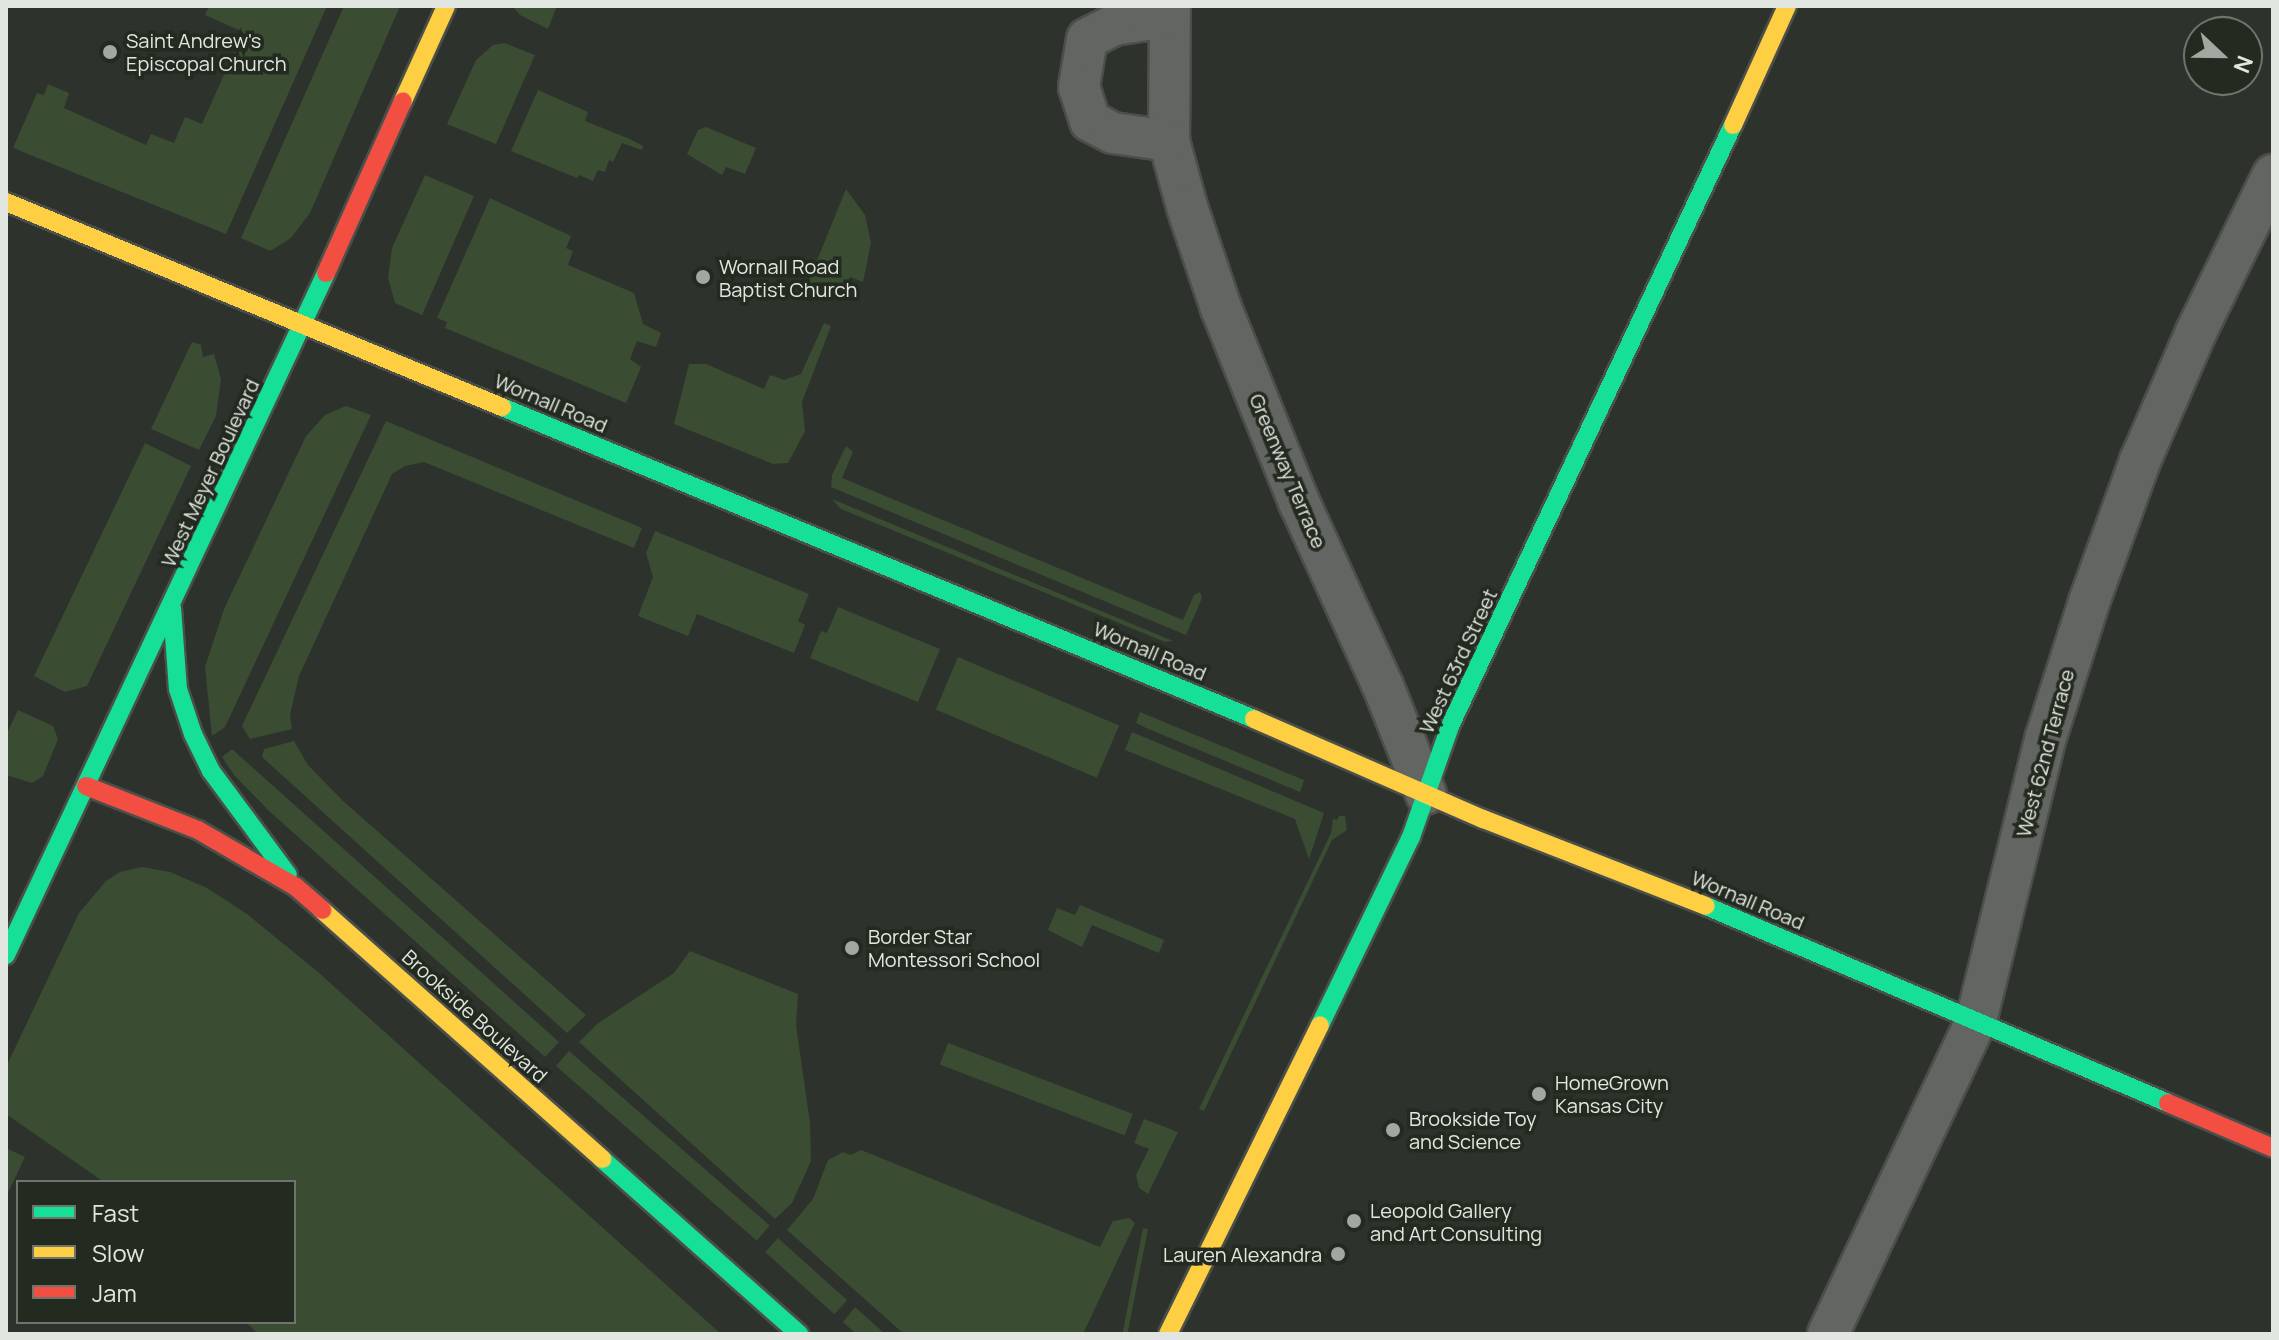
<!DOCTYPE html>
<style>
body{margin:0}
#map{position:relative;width:2279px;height:1340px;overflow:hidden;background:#2e322c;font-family:Manrope,sans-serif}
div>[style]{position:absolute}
.green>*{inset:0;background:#3a4c32;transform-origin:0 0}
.roads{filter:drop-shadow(2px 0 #4b4f49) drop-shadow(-2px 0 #4b4f49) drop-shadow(0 2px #4b4f49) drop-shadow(0 -2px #4b4f49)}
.street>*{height:40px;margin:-20px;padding:0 20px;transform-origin:20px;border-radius:20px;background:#626561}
.fast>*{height:18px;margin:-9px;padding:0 9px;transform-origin:9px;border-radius:9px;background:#16e098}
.slow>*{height:18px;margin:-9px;padding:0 9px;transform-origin:9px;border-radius:9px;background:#ffcf43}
.jam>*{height:18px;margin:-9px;padding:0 9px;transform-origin:9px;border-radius:9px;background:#f24e42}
.dots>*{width:22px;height:22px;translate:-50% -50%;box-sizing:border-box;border:4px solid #232a20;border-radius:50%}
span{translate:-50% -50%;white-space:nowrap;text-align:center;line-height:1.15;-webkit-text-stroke:7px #232a20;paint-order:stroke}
.poi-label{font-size:20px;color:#e2e6e0}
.left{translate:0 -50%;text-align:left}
.right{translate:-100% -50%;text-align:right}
.street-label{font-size:20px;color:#e2e6e0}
.frame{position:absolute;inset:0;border:8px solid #e2e6e0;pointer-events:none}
.legend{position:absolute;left:16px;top:1180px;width:280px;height:144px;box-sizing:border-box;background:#232a20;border:2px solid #6f756d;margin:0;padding:10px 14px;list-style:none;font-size:24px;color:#e2e6e0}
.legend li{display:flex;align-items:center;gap:16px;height:40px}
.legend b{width:40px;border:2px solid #6f756d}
.north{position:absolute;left:2183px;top:16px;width:80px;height:80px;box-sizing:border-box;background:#232a20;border:2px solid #6f756d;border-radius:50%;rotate:112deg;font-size:22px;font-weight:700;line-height:32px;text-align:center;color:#e2e6e0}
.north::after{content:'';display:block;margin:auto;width:28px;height:36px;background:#a3a7a1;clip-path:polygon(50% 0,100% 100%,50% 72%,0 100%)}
</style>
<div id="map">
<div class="green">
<div style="clip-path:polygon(209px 6px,327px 6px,226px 234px,13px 148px,37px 93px,44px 95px,48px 84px,69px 93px,64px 108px,146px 145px,151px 134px,174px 143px,185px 117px,202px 124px,243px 32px,205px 15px)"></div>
<div style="clip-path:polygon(344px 6px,400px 6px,310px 213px,291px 238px,270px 251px,241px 238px)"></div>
<div style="clip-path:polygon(512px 6px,557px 6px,548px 29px,520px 15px)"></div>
<div style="clip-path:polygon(504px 43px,535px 55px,496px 144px,447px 124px,476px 60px,493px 45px)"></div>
<div style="clip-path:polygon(538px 90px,588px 112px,585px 121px,630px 139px,643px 146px,642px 150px,622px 143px,613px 162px,609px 160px,605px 172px,598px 170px,593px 181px,579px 175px,577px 178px,511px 151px)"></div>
<div style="clip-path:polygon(706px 127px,756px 148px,745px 174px,726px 167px,722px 175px,687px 154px,698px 130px)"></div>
<div style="clip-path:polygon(425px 175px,474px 196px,422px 315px,395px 303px,388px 278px,392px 248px)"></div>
<div style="clip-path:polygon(846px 189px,865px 215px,871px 243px,863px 282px,850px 277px,841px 300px,807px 285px)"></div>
<div style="clip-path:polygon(490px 198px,571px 236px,566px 248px,573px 251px,568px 265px,634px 293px,643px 324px,661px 333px,656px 347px,637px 341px,630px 359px,641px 367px,626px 403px,445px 328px,447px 322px,437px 318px)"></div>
<div style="clip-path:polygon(824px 323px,831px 326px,802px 402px,805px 431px,788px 463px,773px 464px,674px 424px,689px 364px,706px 364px,764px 389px,770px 375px,784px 380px,801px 374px)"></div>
<div style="clip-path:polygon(192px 342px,201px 345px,203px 357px,214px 354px,221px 379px,216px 416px,199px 450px,151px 429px)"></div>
<div style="clip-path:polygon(346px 406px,371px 415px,225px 727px,212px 736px,205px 667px,224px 609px,306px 436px,325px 415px)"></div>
<div style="clip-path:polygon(386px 421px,642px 528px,634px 548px,424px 462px,405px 466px,392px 474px,299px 676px,290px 715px,292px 729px,250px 739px,242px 726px)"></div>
<div style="clip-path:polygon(145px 443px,191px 466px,87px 686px,65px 692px,34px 676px)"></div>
<div style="clip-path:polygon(846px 446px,853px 452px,842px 478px,1183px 620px,1194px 595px,1200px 592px,1202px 598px,1186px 635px,831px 487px,832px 475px)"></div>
<div style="clip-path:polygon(832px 499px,1173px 641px,1165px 642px,841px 509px)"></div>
<div style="clip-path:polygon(655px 531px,809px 594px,798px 621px,805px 625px,794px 653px,697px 614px,688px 636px,638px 616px,653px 577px,646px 553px)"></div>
<div style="clip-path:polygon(838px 607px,940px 649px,918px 702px,810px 658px,821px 631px,827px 633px)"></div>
<div style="left:958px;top:657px;width:175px;height:57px;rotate:23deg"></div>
<div style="clip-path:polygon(18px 710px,53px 726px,58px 739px,43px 776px,32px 783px,6px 775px,6px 735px)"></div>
<div style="clip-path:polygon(1140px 712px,1304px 780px,1300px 792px,1146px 728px,1136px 723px)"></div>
<div style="clip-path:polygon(1132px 732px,1324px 813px,1309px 859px,1295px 819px,1125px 750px)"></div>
<div style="clip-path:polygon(294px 741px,308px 765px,342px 800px,586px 1015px,567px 1033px,262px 757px,264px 749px)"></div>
<div style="clip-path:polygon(232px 749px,559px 1042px,545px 1057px,269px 811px,234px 775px,222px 757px)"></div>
<div style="clip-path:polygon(1339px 816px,1345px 816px,1347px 830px,1332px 840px,1204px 1111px,1199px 1109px,1331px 833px,1333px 819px,1337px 820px)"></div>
<div style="clip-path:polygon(142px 867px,170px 872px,207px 888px,247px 914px,318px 972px,721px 1334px,258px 1334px,246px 1322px,294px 1322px,294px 1182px,104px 1182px,6px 1114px,6px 1067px,79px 913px,106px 881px,120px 872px)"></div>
<div style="clip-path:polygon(1080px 905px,1164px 940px,1159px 953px,1092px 925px,1082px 947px,1048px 930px,1057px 908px,1075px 915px)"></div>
<div style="clip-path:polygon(690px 951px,798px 994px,796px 1025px,810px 1123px,811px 1161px,792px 1203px,775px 1219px,579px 1042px,597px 1024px,674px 973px)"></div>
<div style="left:948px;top:1043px;width:198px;height:23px;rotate:21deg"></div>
<div style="left:569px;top:1051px;width:266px;height:20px;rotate:41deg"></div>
<div style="clip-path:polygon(1144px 1119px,1178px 1132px,1148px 1194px,1139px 1188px,1136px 1175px,1149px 1149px,1134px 1143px)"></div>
<div style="clip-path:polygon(6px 1148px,25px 1157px,6px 1197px)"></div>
<div style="clip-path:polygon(861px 1150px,1100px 1247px,1113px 1221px,1129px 1218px,1135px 1223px,1083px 1334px,904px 1334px,787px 1230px,813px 1199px,828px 1160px,843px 1152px,851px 1155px)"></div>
<div style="left:1143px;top:1228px;width:5px;height:117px;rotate:11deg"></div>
<div style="left:778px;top:1238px;width:93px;height:19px;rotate:42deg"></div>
<div style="clip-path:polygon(855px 1307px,885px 1334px,856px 1334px,843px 1322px)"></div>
</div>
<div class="roads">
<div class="street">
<div style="left:1170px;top:6px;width:135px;rotate:90.4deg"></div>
<div style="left:1169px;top:141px;width:68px;rotate:74.7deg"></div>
<div style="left:1187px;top:207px;width:107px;rotate:71.4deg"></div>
<div style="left:1221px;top:308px;width:209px;rotate:68.1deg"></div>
<div style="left:1299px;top:502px;width:202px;rotate:65.5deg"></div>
<div style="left:1383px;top:686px;width:116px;rotate:68.3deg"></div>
<div style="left:1168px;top:17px;width:55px;rotate:171.6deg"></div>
<div style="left:1114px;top:25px;width:30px;rotate:153deg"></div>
<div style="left:1087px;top:39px;width:49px;rotate:99.5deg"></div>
<div style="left:1079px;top:87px;width:36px;rotate:72deg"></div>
<div style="left:1090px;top:121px;width:26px;rotate:28deg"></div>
<div style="left:1113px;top:133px;width:57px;rotate:8.1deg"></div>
<div style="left:1828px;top:1334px;width:346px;rotate:-64.7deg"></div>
<div style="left:1976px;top:1021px;width:292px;rotate:-76.2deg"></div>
<div style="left:2046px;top:737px;width:142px;rotate:-72.3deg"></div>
<div style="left:2089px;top:602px;width:150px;rotate:-70.1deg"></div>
<div style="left:2140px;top:461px;width:141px;rotate:-66.5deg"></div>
<div style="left:2196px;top:332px;width:175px;rotate:-63.9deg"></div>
</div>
<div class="fast">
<div style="left:502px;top:407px;width:814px;rotate:22.53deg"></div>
<div style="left:172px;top:608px;width:81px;rotate:85.8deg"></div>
<div style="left:178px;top:689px;width:47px;rotate:71.6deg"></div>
<div style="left:193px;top:734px;width:41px;rotate:64.1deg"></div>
<div style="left:211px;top:771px;width:129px;rotate:53.5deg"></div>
<div style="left:1706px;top:906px;width:502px;rotate:23.09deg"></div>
<div style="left:6px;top:955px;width:753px;rotate:-64.86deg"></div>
<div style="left:1320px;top:1025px;width:209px;rotate:-64.2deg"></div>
<div style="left:1411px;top:837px;width:118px;rotate:-70.6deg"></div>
<div style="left:1450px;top:726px;width:664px;rotate:-64.79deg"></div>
<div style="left:602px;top:1159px;width:264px;rotate:41.6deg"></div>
</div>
<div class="slow">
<div style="left:403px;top:101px;width:104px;rotate:-65.6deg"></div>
<div style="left:1733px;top:125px;width:131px;rotate:-65.6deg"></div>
<div style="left:6px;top:202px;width:537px;rotate:22.46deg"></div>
<div style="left:1254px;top:719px;width:250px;rotate:23.6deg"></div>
<div style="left:1483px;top:819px;width:239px;rotate:21.3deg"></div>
<div style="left:322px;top:910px;width:375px;rotate:41.6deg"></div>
<div style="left:1168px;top:1334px;width:344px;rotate:-63.8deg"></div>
</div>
<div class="jam">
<div style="left:326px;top:273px;width:188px;rotate:-65.9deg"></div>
<div style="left:86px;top:786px;width:120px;rotate:21.4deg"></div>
<div style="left:198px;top:830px;width:113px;rotate:30.2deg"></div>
<div style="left:296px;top:887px;width:35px;rotate:41deg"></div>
<div style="left:2168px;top:1103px;width:114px;rotate:23.2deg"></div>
</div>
</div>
<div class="dots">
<div style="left:110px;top:52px;background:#a3a7a1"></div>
<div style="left:703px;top:277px;background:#a3a7a1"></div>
<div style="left:852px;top:948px;background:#a3a7a1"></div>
<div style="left:1539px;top:1094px;background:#a3a7a1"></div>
<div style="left:1393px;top:1130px;background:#a3a7a1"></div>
<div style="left:1354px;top:1221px;background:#a3a7a1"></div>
<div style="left:1338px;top:1254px;background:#a3a7a1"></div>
</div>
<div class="poi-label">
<span class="left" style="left:126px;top:52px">Saint Andrew's<br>Episcopal Church</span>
<span class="left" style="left:719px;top:278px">Wornall Road<br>Baptist Church</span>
<span class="left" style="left:868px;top:948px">Border Star<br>Montessori School</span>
<span class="left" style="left:1555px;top:1094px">HomeGrown<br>Kansas City</span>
<span class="left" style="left:1409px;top:1130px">Brookside Toy<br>and Science</span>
<span class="left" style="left:1370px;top:1222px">Leopold Gallery<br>and Art Consulting</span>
<span class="right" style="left:1322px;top:1254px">Lauren Alexandra</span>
</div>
<div class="street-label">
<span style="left:551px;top:403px;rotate:23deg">Wornall Road</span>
<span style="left:1288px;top:471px;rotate:67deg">Greenway Terrace</span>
<span style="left:210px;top:473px;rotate:-65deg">West Meyer Boulevard</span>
<span style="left:1150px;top:651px;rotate:23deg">Wornall Road</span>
<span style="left:1458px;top:661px;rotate:-65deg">West 63rd Street</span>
<span style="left:2045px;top:753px;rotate:-75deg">West 62nd Terrace</span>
<span style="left:1748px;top:900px;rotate:23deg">Wornall Road</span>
<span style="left:475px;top:1016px;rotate:42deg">Brookside Boulevard</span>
</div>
<div class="frame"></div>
<ul class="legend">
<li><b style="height:10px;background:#16e098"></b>Fast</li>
<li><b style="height:10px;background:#ffcf43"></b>Slow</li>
<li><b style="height:10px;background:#f24e42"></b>Jam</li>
</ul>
<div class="north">N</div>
</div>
